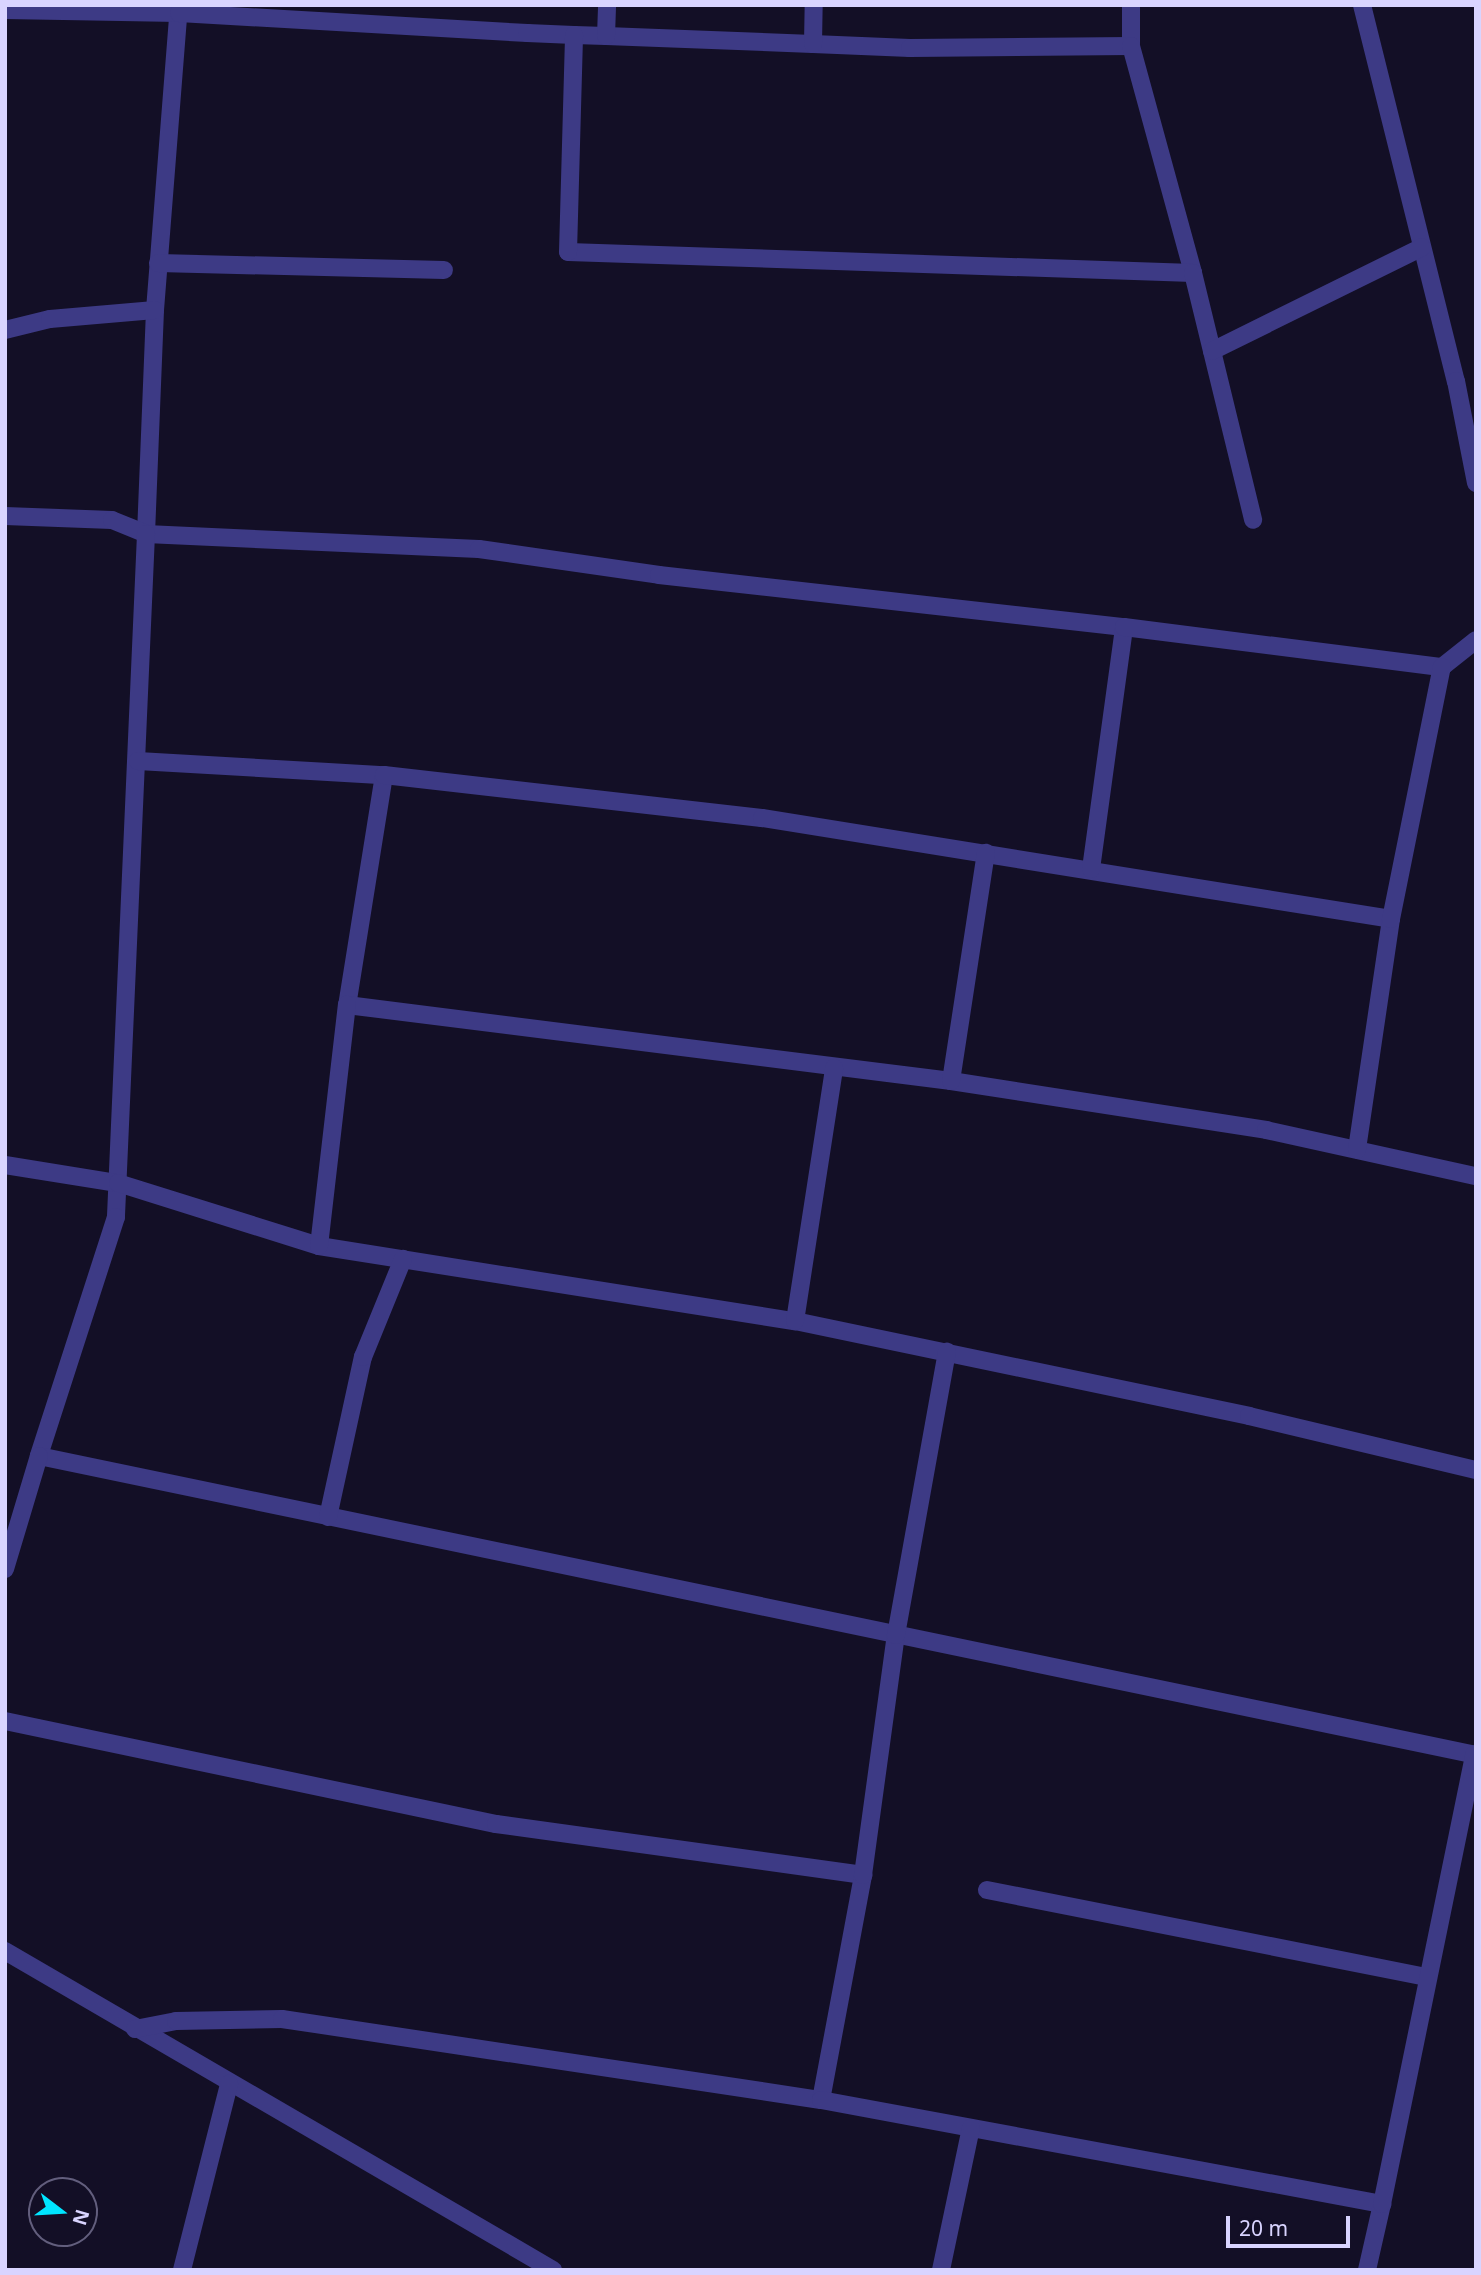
<!DOCTYPE html>
<style>
body{margin:0}
#map{position:relative;width:1481px;height:2275px;overflow:hidden;background:#130f26;font-family:"Noto Sans",sans-serif}
div>[style]{position:absolute}
.minor>*{height:18px;margin:-9px;padding:0 9px;transform-origin:9px;border-radius:9px;background:#3d3a85}
span{translate:-50% -50%;white-space:nowrap;text-align:center;line-height:1.15;-webkit-text-stroke:7px #130f26;paint-order:stroke}
.frame{position:absolute;inset:0;border:7px solid #d9d4ff;pointer-events:none}
.north{position:absolute;left:28px;top:2177px;width:70px;height:70px;box-sizing:border-box;background:#130f26;border:2px solid #625e7d;border-radius:50%;rotate:107deg;font-size:19px;font-weight:700;line-height:28px;text-align:center;color:#d9d4ff}
.north::after{content:'';display:block;margin:auto;width:24px;height:32px;background:#00e5ff;clip-path:polygon(50% 0,100% 100%,50% 72%,0 100%)}
.scale{position:absolute;left:1226px;top:2216px;width:124px;height:32px;box-sizing:border-box;border:4px solid #d9d4ff;border-top:0;padding-left:9px;font-size:21px;line-height:24px;white-space:nowrap;color:#d9d4ff;-webkit-text-stroke:5px #130f26;paint-order:stroke}
</style>
<div id="map">
<div class="minor">
<div style="left:179px;top:5px;width:306px;rotate:94.5deg"></div>
<div style="left:155px;top:310px;width:224px;rotate:92.3deg"></div>
<div style="left:146px;top:534px;width:333px;rotate:2.6deg"></div>
<div style="left:479px;top:549px;width:182px;rotate:8.2deg"></div>
<div style="left:659px;top:575px;width:468px;rotate:6.4deg"></div>
<div style="left:1131px;top:5px;width:41px;rotate:90deg"></div>
<div style="left:1362px;top:5px;width:388px;rotate:76deg"></div>
<div style="left:1456px;top:381px;width:104px;rotate:78.9deg"></div>
<div style="left:5px;top:10px;width:174px;rotate:1deg"></div>
<div style="left:179px;top:13px;width:349px;rotate:3.3deg"></div>
<div style="left:527px;top:33px;width:47px;rotate:2.4deg"></div>
<div style="left:574px;top:35px;width:32px;rotate:2deg"></div>
<div style="left:606px;top:36px;width:207px;rotate:2.2deg"></div>
<div style="left:813px;top:44px;width:97px;rotate:2.4deg"></div>
<div style="left:910px;top:48px;width:221px;rotate:-0.5deg"></div>
<div style="left:1131px;top:46px;width:235px;rotate:74.7deg"></div>
<div style="left:1193px;top:273px;width:625px;rotate:-178.08deg"></div>
<div style="left:568px;top:252px;width:217px;rotate:-88.4deg"></div>
<div style="left:606px;top:36px;width:31px;rotate:-88deg"></div>
<div style="left:813px;top:44px;width:39px;rotate:-89deg"></div>
<div style="left:158px;top:263px;width:286px;rotate:1.4deg"></div>
<div style="left:1193px;top:273px;width:254px;rotate:76.3deg"></div>
<div style="left:5px;top:330px;width:46px;rotate:-13.7deg"></div>
<div style="left:50px;top:319px;width:105px;rotate:-4.9deg"></div>
<div style="left:1212px;top:351px;width:234px;rotate:-26.3deg"></div>
<div style="left:5px;top:516px;width:107px;rotate:2.1deg"></div>
<div style="left:112px;top:520px;width:37px;rotate:22deg"></div>
<div style="left:146px;top:534px;width:684px;rotate:92.52deg"></div>
<div style="left:116px;top:1217px;width:251px;rotate:107.9deg"></div>
<div style="left:39px;top:1456px;width:1468px;rotate:11.75deg"></div>
<div style="left:138px;top:761px;width:246px;rotate:3.3deg"></div>
<div style="left:384px;top:775px;width:233px;rotate:99.1deg"></div>
<div style="left:347px;top:1005px;width:609px;rotate:7.17deg"></div>
<div style="left:951px;top:1081px;width:319px;rotate:8.8deg"></div>
<div style="left:1266px;top:1130px;width:215px;rotate:12.4deg"></div>
<div style="left:384px;top:775px;width:380px;rotate:6.5deg"></div>
<div style="left:762px;top:818px;width:637px;rotate:9.12deg"></div>
<div style="left:1391px;top:919px;width:233px;rotate:98.4deg"></div>
<div style="left:1091px;top:869px;width:244px;rotate:-82.2deg"></div>
<div style="left:1124px;top:627px;width:321px;rotate:7.2deg"></div>
<div style="left:1442px;top:667px;width:43px;rotate:-38.5deg"></div>
<div style="left:1391px;top:919px;width:257px;rotate:-78.6deg"></div>
<div style="left:951px;top:1081px;width:231px;rotate:-81.3deg"></div>
<div style="left:5px;top:1165px;width:114px;rotate:9.1deg"></div>
<div style="left:118px;top:1183px;width:211px;rotate:17.4deg"></div>
<div style="left:319px;top:1246px;width:482px;rotate:9deg"></div>
<div style="left:795px;top:1321px;width:464px;rotate:11.8deg"></div>
<div style="left:1249px;top:1416px;width:233px;rotate:13.4deg"></div>
<div style="left:319px;top:1246px;width:243px;rotate:-83.4deg"></div>
<div style="left:795px;top:1321px;width:256px;rotate:-81.2deg"></div>
<div style="left:328px;top:1517px;width:164px;rotate:-77.7deg"></div>
<div style="left:363px;top:1357px;width:106px;rotate:-67.8deg"></div>
<div style="left:5px;top:1569px;width:118px;rotate:-73.3deg"></div>
<div style="left:5px;top:1721px;width:502px;rotate:11.85deg"></div>
<div style="left:496px;top:1824px;width:371px;rotate:7.9deg"></div>
<div style="left:987px;top:1890px;width:449px;rotate:11.2deg"></div>
<div style="left:5px;top:1951px;width:634px;rotate:30.2deg"></div>
<div style="left:135px;top:2029px;width:42px;rotate:-11deg"></div>
<div style="left:176px;top:2021px;width:106px;rotate:-1.1deg"></div>
<div style="left:282px;top:2019px;width:545px;rotate:8.55deg"></div>
<div style="left:821px;top:2100px;width:229px;rotate:-79.4deg"></div>
<div style="left:863px;top:1875px;width:242px;rotate:-82.2deg"></div>
<div style="left:896px;top:1635px;width:288px;rotate:-79.8deg"></div>
<div style="left:821px;top:2100px;width:571px;rotate:10.5deg"></div>
<div style="left:1382px;top:2204px;width:68px;rotate:102.8deg"></div>
<div style="left:1382px;top:2204px;width:459px;rotate:-78.4deg"></div>
<div style="left:182px;top:2270px;width:192px;rotate:-75.8deg"></div>
<div style="left:941px;top:2270px;width:145px;rotate:-78.1deg"></div>
</div>
<div class="frame"></div>
<div class="north">N</div>
<div class="scale">20 m</div>
</div>
